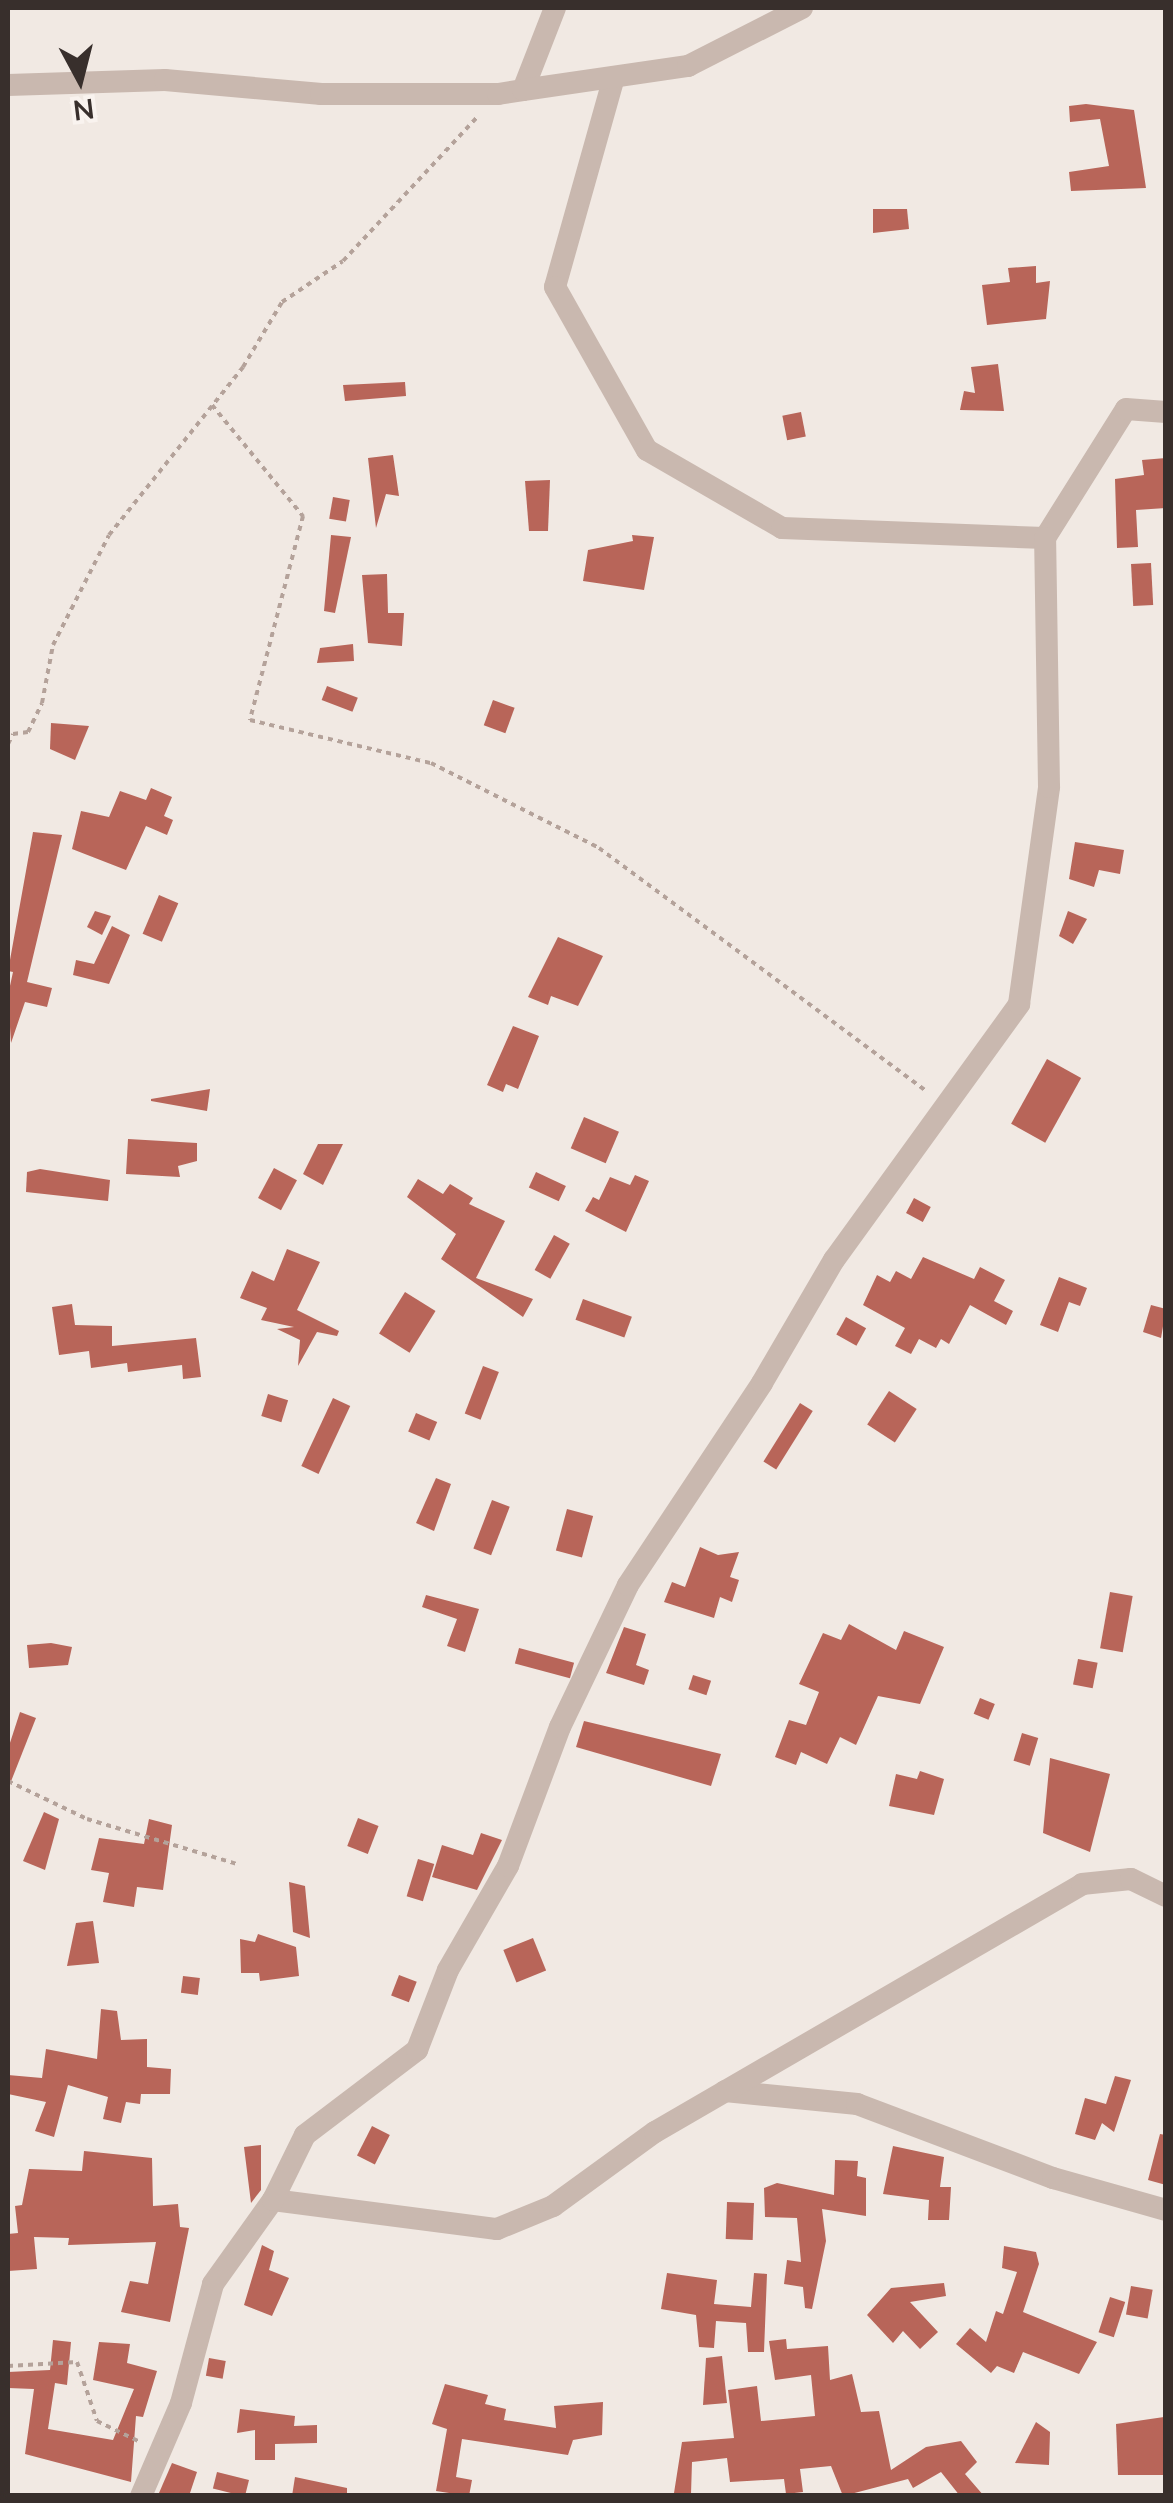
<!DOCTYPE html>
<style>
body{margin:0}
#map{position:relative;width:1173px;height:2503px;overflow:hidden;background:#f1e9e3;font-family:Mulish,sans-serif}
div>[style]{position:absolute}
.building>*{inset:0;background:#b86559;transform-origin:0 0}
.path>*{height:4px;margin-top:-2px;transform-origin:0;background:repeating-linear-gradient(90deg,#b4a29a 0 5px,transparent 0 10px)}
.minor>*{height:22px;margin:-11px;padding:0 11px;transform-origin:11px;border-radius:11px;background:#c9b8af}
span{translate:-50% -50%;white-space:nowrap;text-align:center;line-height:1.15;-webkit-text-stroke:8px #f9f3ef;paint-order:stroke}
.frame{position:absolute;inset:0;border:10px solid #382f2c;pointer-events:none}
.north{position:absolute;left:30px;top:30px;width:100px;height:100px;-webkit-text-stroke:8px #f9f3ef;paint-order:stroke;rotate:173deg;font-size:28px;font-weight:700;line-height:40px;text-align:center;color:#382f2c}
.north::after{content:'';display:block;margin:auto;width:35px;height:45px;background:#382f2c;clip-path:polygon(50% 0,100% 100%,50% 72%,0 100%)}
</style>
<div id="map">
<div class="building">
<div style="clip-path:polygon(1086px 104px,1134px 110px,1146px 188px,1071px 191px,1069px 172px,1109px 166px,1100px 119px,1070px 122px,1069px 106px)"></div>
<div style="clip-path:polygon(873px 209px,907px 209px,909px 229px,873px 233px)"></div>
<div style="clip-path:polygon(1036px 266px,1036px 283px,1050px 281px,1046px 319px,987px 325px,982px 285px,1010px 282px,1008px 268px)"></div>
<div style="clip-path:polygon(998px 364px,1004px 411px,960px 410px,964px 391px,975px 393px,971px 367px)"></div>
<div style="clip-path:polygon(405px 382px,406px 396px,345px 401px,343px 385px)"></div>
<div style="left:801px;top:412px;width:25px;height:19px;rotate:79deg"></div>
<div style="clip-path:polygon(393px 455px,399px 496px,386px 494px,376px 528px,368px 458px)"></div>
<div style="clip-path:polygon(1166px 458px,1166px 508px,1136px 510px,1138px 547px,1117px 548px,1115px 479px,1144px 475px,1142px 460px)"></div>
<div style="clip-path:polygon(550px 480px,548px 531px,529px 531px,525px 481px)"></div>
<div style="left:333px;top:497px;width:17px;height:22px;rotate:10deg"></div>
<div style="clip-path:polygon(331px 535px,351px 537px,335px 613px,324px 611px)"></div>
<div style="clip-path:polygon(632px 535px,654px 537px,644px 590px,583px 581px,588px 550px,633px 541px)"></div>
<div style="left:1151px;top:563px;width:42px;height:20px;rotate:87deg"></div>
<div style="clip-path:polygon(387px 574px,388px 613px,404px 613px,402px 646px,368px 643px,362px 575px)"></div>
<div style="clip-path:polygon(353px 644px,354px 661px,317px 663px,320px 648px)"></div>
<div style="left:327px;top:686px;width:33px;height:15px;rotate:21deg"></div>
<div style="left:493px;top:700px;width:23px;height:27px;rotate:20deg"></div>
<div style="clip-path:polygon(51px 723px,89px 726px,75px 760px,50px 749px)"></div>
<div style="clip-path:polygon(151px 788px,172px 797px,164px 816px,173px 820px,167px 835px,146px 826px,126px 870px,72px 849px,81px 811px,109px 817px,120px 791px,146px 800px)"></div>
<div style="clip-path:polygon(33px 832px,62px 835px,27px 982px,52px 988px,47px 1007px,25px 1002px,11px 1043px,8px 995px,13px 972px,8px 971px)"></div>
<div style="clip-path:polygon(1075px 842px,1124px 850px,1120px 874px,1099px 870px,1094px 887px,1069px 879px)"></div>
<div style="left:159px;top:895px;width:21px;height:42px;rotate:23deg"></div>
<div style="clip-path:polygon(95px 911px,111px 916px,102px 935px,87px 927px)"></div>
<div style="clip-path:polygon(1068px 911px,1087px 919px,1073px 944px,1059px 936px)"></div>
<div style="clip-path:polygon(112px 926px,130px 935px,109px 984px,73px 975px,76px 960px,94px 964px)"></div>
<div style="clip-path:polygon(558px 937px,603px 956px,578px 1006px,551px 996px,548px 1005px,528px 997px)"></div>
<div style="clip-path:polygon(513px 1026px,539px 1036px,518px 1089px,506px 1084px,503px 1092px,487px 1085px)"></div>
<div style="left:1047px;top:1059px;width:39px;height:74px;rotate:29deg"></div>
<div style="clip-path:polygon(210px 1089px,207px 1111px,151px 1101px,151px 1099px)"></div>
<div style="left:584px;top:1117px;width:38px;height:34px;rotate:23deg"></div>
<div style="clip-path:polygon(128px 1139px,197px 1143px,197px 1161px,178px 1166px,180px 1177px,126px 1174px)"></div>
<div style="clip-path:polygon(318px 1144px,343px 1144px,323px 1185px,303px 1174px)"></div>
<div style="left:274px;top:1168px;width:26px;height:34px;rotate:28deg"></div>
<div style="clip-path:polygon(40px 1169px,110px 1180px,108px 1201px,26px 1192px,27px 1172px)"></div>
<div style="left:536px;top:1172px;width:33px;height:17px;rotate:25deg"></div>
<div style="clip-path:polygon(635px 1175px,649px 1181px,626px 1232px,585px 1211px,593px 1197px,599px 1200px,610px 1177px,630px 1185px)"></div>
<div style="clip-path:polygon(418px 1179px,443px 1194px,450px 1184px,473px 1198px,469px 1204px,505px 1221px,476px 1278px,533px 1299px,523px 1317px,441px 1259px,456px 1234px,407px 1197px)"></div>
<div style="left:914px;top:1198px;width:19px;height:17px;rotate:28deg"></div>
<div style="left:554px;top:1235px;width:18px;height:40px;rotate:29deg"></div>
<div style="clip-path:polygon(287px 1249px,320px 1262px,297px 1310px,339px 1331px,337px 1336px,317px 1332px,298px 1366px,300px 1340px,277px 1329px,294px 1327px,261px 1320px,267px 1308px,240px 1298px,252px 1271px,274px 1281px)"></div>
<div style="clip-path:polygon(923px 1257px,974px 1279px,980px 1267px,1005px 1280px,994px 1301px,1013px 1311px,1006px 1325px,970px 1305px,949px 1344px,941px 1339px,936px 1348px,919px 1339px,911px 1354px,895px 1346px,905px 1328px,863px 1305px,877px 1275px,890px 1282px,896px 1271px,911px 1279px)"></div>
<div style="clip-path:polygon(1059px 1277px,1087px 1288px,1080px 1306px,1069px 1302px,1058px 1332px,1040px 1325px)"></div>
<div style="left:405px;top:1292px;width:36px;height:49px;rotate:32deg"></div>
<div style="left:583px;top:1299px;width:52px;height:22px;rotate:20deg"></div>
<div style="clip-path:polygon(72px 1304px,75px 1325px,112px 1326px,112px 1346px,196px 1338px,201px 1377px,183px 1379px,182px 1365px,128px 1372px,127px 1363px,91px 1368px,89px 1351px,59px 1355px,52px 1307px)"></div>
<div style="clip-path:polygon(1151px 1305px,1166px 1309px,1161px 1338px,1143px 1332px)"></div>
<div style="left:846px;top:1317px;width:23px;height:20px;rotate:29deg"></div>
<div style="left:483px;top:1366px;width:17px;height:51px;rotate:21deg"></div>
<div style="left:889px;top:1391px;width:33px;height:40px;rotate:33deg"></div>
<div style="left:268px;top:1394px;width:21px;height:23px;rotate:17deg"></div>
<div style="left:333px;top:1398px;width:19px;height:75px;rotate:25deg"></div>
<div style="left:800px;top:1403px;width:15px;height:69px;rotate:32deg"></div>
<div style="left:416px;top:1413px;width:23px;height:20px;rotate:23deg"></div>
<div style="clip-path:polygon(436px 1478px,451px 1484px,434px 1531px,416px 1523px)"></div>
<div style="left:492px;top:1500px;width:19px;height:52px;rotate:21deg"></div>
<div style="left:567px;top:1509px;width:27px;height:43px;rotate:15deg"></div>
<div style="clip-path:polygon(700px 1547px,718px 1555px,739px 1552px,730px 1577px,739px 1580px,732px 1602px,720px 1597px,714px 1618px,664px 1602px,672px 1582px,685px 1587px)"></div>
<div style="left:1110px;top:1592px;width:23px;height:57px;rotate:10deg"></div>
<div style="clip-path:polygon(426px 1595px,479px 1609px,465px 1652px,447px 1646px,457px 1619px,422px 1607px)"></div>
<div style="clip-path:polygon(849px 1624px,896px 1650px,904px 1631px,944px 1647px,920px 1704px,878px 1696px,856px 1745px,840px 1737px,827px 1764px,801px 1752px,796px 1765px,775px 1757px,789px 1720px,806px 1725px,819px 1692px,799px 1684px,823px 1633px,841px 1640px)"></div>
<div style="clip-path:polygon(624px 1627px,646px 1634px,636px 1665px,649px 1670px,644px 1685px,606px 1673px)"></div>
<div style="clip-path:polygon(51px 1643px,72px 1647px,68px 1665px,29px 1668px,27px 1645px)"></div>
<div style="left:519px;top:1648px;width:57px;height:16px;rotate:15deg"></div>
<div style="left:1078px;top:1659px;width:20px;height:26px;rotate:11deg"></div>
<div style="left:693px;top:1675px;width:19px;height:15px;rotate:18deg"></div>
<div style="left:980px;top:1698px;width:16px;height:17px;rotate:22deg"></div>
<div style="clip-path:polygon(20px 1712px,36px 1718px,8px 1789px,8px 1749px)"></div>
<div style="clip-path:polygon(584px 1721px,721px 1754px,711px 1786px,576px 1747px)"></div>
<div style="left:1022px;top:1733px;width:17px;height:29px;rotate:17deg"></div>
<div style="clip-path:polygon(1050px 1758px,1110px 1774px,1090px 1852px,1043px 1833px)"></div>
<div style="clip-path:polygon(920px 1771px,944px 1779px,934px 1815px,889px 1806px,896px 1774px,917px 1779px)"></div>
<div style="clip-path:polygon(44px 1812px,59px 1819px,45px 1870px,23px 1861px)"></div>
<div style="left:358px;top:1818px;width:22px;height:30px;rotate:21deg"></div>
<div style="clip-path:polygon(149px 1819px,172px 1825px,163px 1890px,137px 1887px,134px 1907px,103px 1902px,109px 1873px,91px 1870px,99px 1838px,144px 1844px)"></div>
<div style="clip-path:polygon(481px 1833px,502px 1840px,477px 1890px,432px 1877px,442px 1845px,473px 1855px)"></div>
<div style="left:418px;top:1859px;width:17px;height:39px;rotate:17deg"></div>
<div style="clip-path:polygon(289px 1882px,305px 1886px,310px 1938px,293px 1932px)"></div>
<div style="clip-path:polygon(93px 1921px,99px 1963px,67px 1966px,76px 1923px)"></div>
<div style="clip-path:polygon(258px 1934px,296px 1947px,299px 1976px,260px 1981px,259px 1973px,241px 1973px,240px 1939px,255px 1942px)"></div>
<div style="left:533px;top:1938px;width:35px;height:32px;rotate:68deg"></div>
<div style="left:399px;top:1975px;width:19px;height:22px;rotate:21deg"></div>
<div style="left:183px;top:1976px;width:17px;height:17px;rotate:7deg"></div>
<div style="clip-path:polygon(101px 2009px,117px 2011px,121px 2040px,147px 2039px,147px 2067px,171px 2069px,170px 2094px,141px 2094px,140px 2104px,126px 2102px,121px 2123px,103px 2119px,108px 2097px,68px 2085px,54px 2137px,35px 2131px,46px 2102px,8px 2094px,8px 2075px,42px 2078px,46px 2049px,97px 2059px)"></div>
<div style="clip-path:polygon(1115px 2076px,1131px 2080px,1114px 2132px,1102px 2123px,1095px 2140px,1075px 2134px,1085px 2098px,1106px 2104px)"></div>
<div style="left:372px;top:2126px;width:20px;height:33px;rotate:27deg"></div>
<div style="clip-path:polygon(1160px 2134px,1166px 2135px,1166px 2185px,1148px 2180px)"></div>
<div style="clip-path:polygon(261px 2145px,261px 2190px,251px 2203px,244px 2147px)"></div>
<div style="clip-path:polygon(893px 2146px,944px 2157px,940px 2187px,951px 2187px,949px 2220px,928px 2220px,929px 2200px,883px 2194px)"></div>
<div style="clip-path:polygon(84px 2151px,152px 2158px,153px 2206px,178px 2204px,180px 2227px,189px 2228px,170px 2322px,121px 2312px,130px 2281px,148px 2284px,156px 2242px,68px 2245px,69px 2238px,34px 2237px,37px 2269px,8px 2271px,8px 2234px,18px 2233px,15px 2206px,22px 2205px,29px 2169px,82px 2171px)"></div>
<div style="clip-path:polygon(835px 2160px,858px 2161px,857px 2176px,866px 2178px,866px 2216px,822px 2209px,826px 2241px,812px 2309px,805px 2308px,803px 2287px,784px 2284px,787px 2260px,801px 2262px,797px 2218px,765px 2217px,764px 2188px,777px 2183px,834px 2195px)"></div>
<div style="left:727px;top:2202px;width:27px;height:37px;rotate:2deg"></div>
<div style="clip-path:polygon(262px 2245px,274px 2251px,269px 2270px,289px 2278px,272px 2316px,244px 2305px)"></div>
<div style="clip-path:polygon(1004px 2246px,1036px 2252px,1039px 2264px,1023px 2312px,1097px 2342px,1079px 2374px,1023px 2352px,1014px 2373px,997px 2366px,991px 2373px,956px 2344px,970px 2328px,986px 2342px,996px 2311px,1003px 2314px,1017px 2272px,1002px 2268px)"></div>
<div style="clip-path:polygon(667px 2273px,717px 2280px,714px 2304px,751px 2307px,754px 2273px,767px 2274px,764px 2352px,748px 2352px,746px 2323px,716px 2321px,714px 2348px,699px 2347px,696px 2315px,661px 2309px)"></div>
<div style="clip-path:polygon(944px 2283px,946px 2296px,910px 2302px,938px 2332px,920px 2349px,903px 2331px,893px 2343px,867px 2315px,891px 2288px)"></div>
<div style="left:1131px;top:2286px;width:22px;height:29px;rotate:10deg"></div>
<div style="left:1110px;top:2297px;width:16px;height:37px;rotate:18deg"></div>
<div style="clip-path:polygon(786px 2339px,787px 2349px,828px 2346px,830px 2380px,852px 2374px,861px 2412px,879px 2411px,891px 2470px,926px 2447px,961px 2441px,977px 2462px,965px 2474px,984px 2496px,960px 2496px,941px 2472px,913px 2488px,908px 2479px,843px 2496px,831px 2466px,800px 2469px,803px 2492px,786px 2494px,784px 2479px,730px 2482px,727px 2458px,692px 2462px,691px 2494px,674px 2493px,682px 2442px,734px 2438px,728px 2390px,757px 2386px,761px 2421px,815px 2416px,811px 2375px,775px 2380px,769px 2341px)"></div>
<div style="clip-path:polygon(53px 2340px,71px 2342px,67px 2385px,55px 2383px,48px 2429px,113px 2440px,134px 2389px,93px 2380px,99px 2342px,130px 2344px,127px 2363px,157px 2371px,143px 2417px,136px 2416px,131px 2482px,25px 2454px,34px 2389px,8px 2388px,8px 2372px,50px 2370px)"></div>
<div style="clip-path:polygon(722px 2356px,727px 2403px,703px 2405px,706px 2358px)"></div>
<div style="left:209px;top:2358px;width:17px;height:18px;rotate:10deg"></div>
<div style="clip-path:polygon(445px 2384px,488px 2395px,485px 2404px,506px 2409px,504px 2420px,556px 2428px,554px 2406px,603px 2402px,602px 2435px,573px 2440px,568px 2455px,462px 2439px,456px 2477px,472px 2480px,469px 2496px,436px 2491px,447px 2429px,432px 2424px)"></div>
<div style="clip-path:polygon(240px 2409px,295px 2416px,294px 2426px,317px 2425px,317px 2443px,275px 2444px,275px 2460px,255px 2460px,255px 2430px,237px 2433px)"></div>
<div style="clip-path:polygon(1164px 2417px,1164px 2475px,1118px 2475px,1116px 2424px)"></div>
<div style="clip-path:polygon(1036px 2422px,1050px 2432px,1049px 2465px,1015px 2463px)"></div>
<div style="clip-path:polygon(172px 2463px,197px 2472px,189px 2496px,159px 2493px)"></div>
<div style="left:217px;top:2472px;width:33px;height:17px;rotate:14deg"></div>
<div style="clip-path:polygon(295px 2477px,347px 2488px,347px 2496px,292px 2496px)"></div>
</div>
<div class="path">
<div style="left:212px;top:405px;width:144px;rotate:50.7deg"></div>
<div style="left:303px;top:516px;width:211px;rotate:104.6deg"></div>
<div style="left:250px;top:720px;width:186px;rotate:13.4deg"></div>
<div style="left:431px;top:763px;width:188px;rotate:26.8deg"></div>
<div style="left:599px;top:848px;width:409px;rotate:36.6deg"></div>
<div style="left:8px;top:744px;width:11px;rotate:-63deg"></div>
<div style="left:13px;top:734px;width:15px;rotate:-8deg"></div>
<div style="left:28px;top:732px;width:32px;rotate:-64deg"></div>
<div style="left:42px;top:703px;width:59px;rotate:-79.3deg"></div>
<div style="left:53px;top:645px;width:123px;rotate:-63deg"></div>
<div style="left:109px;top:535px;width:215px;rotate:-51.4deg"></div>
<div style="left:243px;top:367px;width:76px;rotate:-59deg"></div>
<div style="left:282px;top:302px;width:73px;rotate:-33.9deg"></div>
<div style="left:343px;top:261px;width:198px;rotate:-47deg"></div>
<div style="left:8px;top:1781px;width:88px;rotate:25.7deg"></div>
<div style="left:87px;top:1819px;width:157px;rotate:16.7deg"></div>
<div style="left:8px;top:2366px;width:69px;rotate:-3.3deg"></div>
<div style="left:77px;top:2362px;width:62px;rotate:71.3deg"></div>
<div style="left:97px;top:2421px;width:48px;rotate:26deg"></div>
</div>
<div class="minor">
<div style="left:614px;top:77px;width:218px;rotate:105.7deg"></div>
<div style="left:555px;top:287px;width:187px;rotate:60.6deg"></div>
<div style="left:647px;top:450px;width:156px;rotate:30deg"></div>
<div style="left:782px;top:528px;width:263px;rotate:2.2deg"></div>
<div style="left:1045px;top:538px;width:152px;rotate:-57.9deg"></div>
<div style="left:1126px;top:409px;width:40px;rotate:4.3deg"></div>
<div style="left:8px;top:85px;width:157px;rotate:-1.8deg"></div>
<div style="left:165px;top:80px;width:157px;rotate:5.1deg"></div>
<div style="left:321px;top:94px;width:177px"></div>
<div style="left:498px;top:94px;width:25px;rotate:-9deg"></div>
<div style="left:523px;top:90px;width:88px;rotate:-68.7deg"></div>
<div style="left:523px;top:90px;width:167px;rotate:-8.3deg"></div>
<div style="left:688px;top:66px;width:128px;rotate:-27deg"></div>
<div style="left:725px;top:2091px;width:133px;rotate:5.6deg"></div>
<div style="left:857px;top:2104px;width:210px;rotate:20.7deg"></div>
<div style="left:1053px;top:2178px;width:117px;rotate:15.8deg"></div>
<div style="left:273px;top:2200px;width:226px;rotate:7.4deg"></div>
<div style="left:497px;top:2229px;width:61px;rotate:-22.3deg"></div>
<div style="left:553px;top:2206px;width:126px;rotate:-36deg"></div>
<div style="left:655px;top:2132px;width:494px;rotate:-30.1deg"></div>
<div style="left:1082px;top:1884px;width:49px;rotate:-5.8deg"></div>
<div style="left:1131px;top:1879px;width:39px;rotate:26deg"></div>
<div style="left:141px;top:2496px;width:101px;rotate:-66.7deg"></div>
<div style="left:181px;top:2403px;width:123px;rotate:-74.9deg"></div>
<div style="left:213px;top:2284px;width:103px;rotate:-54.5deg"></div>
<div style="left:273px;top:2200px;width:72px;rotate:-63.8deg"></div>
<div style="left:305px;top:2135px;width:141px;rotate:-37.2deg"></div>
<div style="left:417px;top:2050px;width:86px;rotate:-68.8deg"></div>
<div style="left:448px;top:1970px;width:120px;rotate:-60deg"></div>
<div style="left:508px;top:1866px;width:148px;rotate:-69.5deg"></div>
<div style="left:560px;top:1727px;width:157px;rotate:-64.4deg"></div>
<div style="left:628px;top:1585px;width:242px;rotate:-56.4deg"></div>
<div style="left:762px;top:1383px;width:143px;rotate:-59.7deg"></div>
<div style="left:834px;top:1260px;width:316px;rotate:-54.1deg"></div>
<div style="left:1019px;top:1004px;width:219px;rotate:-82.1deg"></div>
<div style="left:1049px;top:787px;width:249px;rotate:-90.9deg"></div>
</div>
<div class="frame"></div>
<div class="north">N</div>
</div>
